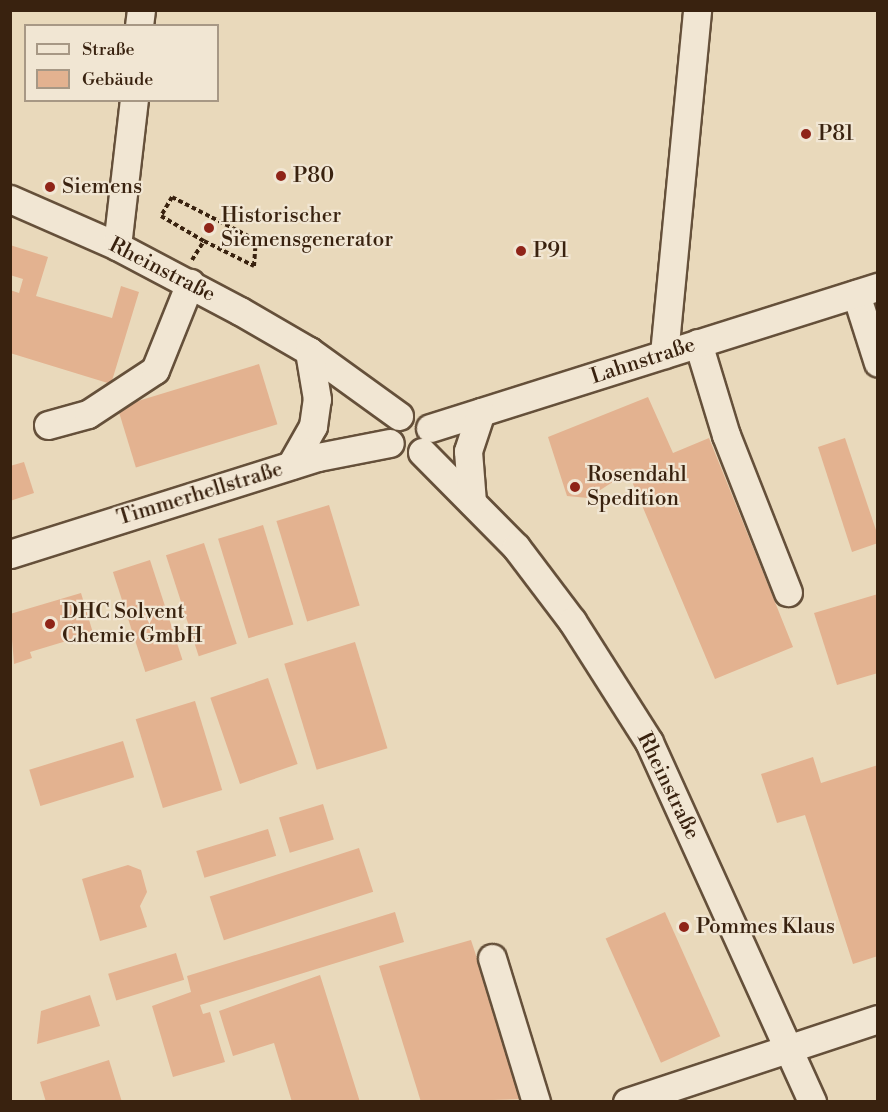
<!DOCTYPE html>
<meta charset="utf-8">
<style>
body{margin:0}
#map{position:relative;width:888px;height:1112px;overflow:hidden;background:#e9d9bb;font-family:"Libre Bodoni",serif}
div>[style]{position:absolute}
.building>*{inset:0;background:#e3b290;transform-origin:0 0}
.path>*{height:4px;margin-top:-2px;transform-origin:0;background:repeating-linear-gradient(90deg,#39220f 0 4.5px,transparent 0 7.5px)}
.roads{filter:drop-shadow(2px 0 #65503a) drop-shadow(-2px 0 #65503a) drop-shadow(0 2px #65503a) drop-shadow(0 -2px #65503a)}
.minor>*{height:27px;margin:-13.5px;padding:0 13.5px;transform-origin:13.5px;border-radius:13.5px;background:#f1e6d3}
.dots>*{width:16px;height:16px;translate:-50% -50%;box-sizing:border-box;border:3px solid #f1e6d3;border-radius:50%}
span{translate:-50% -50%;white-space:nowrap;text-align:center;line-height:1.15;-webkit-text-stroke:4.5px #f1e6d3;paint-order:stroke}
.poi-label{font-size:21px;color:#39220f}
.left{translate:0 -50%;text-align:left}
.street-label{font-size:21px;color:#39220f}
.frame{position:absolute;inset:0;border:12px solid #39220f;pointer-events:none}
.legend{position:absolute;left:24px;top:24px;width:195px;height:78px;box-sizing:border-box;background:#f1e6d3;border:2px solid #a79885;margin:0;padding:8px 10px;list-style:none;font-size:18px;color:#39220f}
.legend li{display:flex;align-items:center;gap:12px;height:30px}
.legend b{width:30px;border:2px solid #a79885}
</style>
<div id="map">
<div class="building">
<div style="clip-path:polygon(10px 245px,48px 257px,36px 296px,112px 318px,121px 286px,139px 292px,111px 384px,10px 353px,10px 290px,19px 293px,23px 279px,10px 275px)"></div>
<div style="left:259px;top:364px;width:63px;height:148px;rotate:73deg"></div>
<div style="clip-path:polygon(648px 397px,673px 453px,709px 438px,793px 647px,715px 679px,628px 472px,588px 498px,567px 496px,548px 437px)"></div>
<div style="clip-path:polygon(845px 438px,878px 536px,878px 543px,852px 552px,818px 447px)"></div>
<div style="clip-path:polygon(24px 462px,34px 493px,10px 501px,10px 466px)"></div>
<div style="left:329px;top:505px;width:105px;height:55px;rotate:73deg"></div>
<div style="left:263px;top:525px;width:104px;height:47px;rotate:73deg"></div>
<div style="left:204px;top:543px;width:106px;height:40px;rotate:72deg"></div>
<div style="left:150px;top:560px;width:105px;height:39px;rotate:72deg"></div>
<div style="clip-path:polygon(81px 593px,93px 633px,30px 652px,32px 658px,14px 664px,10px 614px)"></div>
<div style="clip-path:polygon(878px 594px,878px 673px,837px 685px,814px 613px)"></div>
<div style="left:355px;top:642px;width:111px;height:74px;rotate:73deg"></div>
<div style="left:268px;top:678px;width:91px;height:61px;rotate:71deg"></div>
<div style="left:195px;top:701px;width:93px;height:62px;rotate:73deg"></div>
<div style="left:123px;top:741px;width:38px;height:98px;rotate:73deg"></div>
<div style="clip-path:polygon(813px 757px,821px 783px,878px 765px,878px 956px,853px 964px,805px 815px,777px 823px,761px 774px)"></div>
<div style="left:323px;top:804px;width:37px;height:46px;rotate:73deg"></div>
<div style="left:268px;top:829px;width:28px;height:75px;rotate:73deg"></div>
<div style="left:359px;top:848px;width:46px;height:157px;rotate:72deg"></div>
<div style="clip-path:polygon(128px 865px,141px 870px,147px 892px,140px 906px,147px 927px,100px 941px,82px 879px)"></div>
<div style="clip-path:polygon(395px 912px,404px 942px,200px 1005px,203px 1014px,210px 1012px,225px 1062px,173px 1077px,152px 1006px,191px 992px,187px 976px)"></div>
<div style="left:665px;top:912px;width:136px;height:65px;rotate:66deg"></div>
<div style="clip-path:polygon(471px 940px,523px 1099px,421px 1102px,379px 966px)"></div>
<div style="left:176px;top:953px;width:28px;height:71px;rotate:73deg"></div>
<div style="clip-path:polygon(320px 975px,360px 1102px,292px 1102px,274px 1043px,233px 1056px,219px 1011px)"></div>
<div style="clip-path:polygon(90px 995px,100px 1026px,37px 1044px,41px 1011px)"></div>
<div style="clip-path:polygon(109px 1060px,122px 1102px,46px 1102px,40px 1082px)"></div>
</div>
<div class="path">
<div style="left:192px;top:260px;width:22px;rotate:-58deg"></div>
<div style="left:204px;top:241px;width:56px;rotate:26.6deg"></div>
<div style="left:254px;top:266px;width:26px;rotate:-86deg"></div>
<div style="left:256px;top:240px;width:94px;rotate:-152.9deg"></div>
<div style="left:172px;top:197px;width:22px;rotate:120deg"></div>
<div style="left:161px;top:216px;width:50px;rotate:30.2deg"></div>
</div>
<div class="roads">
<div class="minor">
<div style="left:139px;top:26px;width:16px;rotate:-83deg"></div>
<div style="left:10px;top:199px;width:117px;rotate:23.7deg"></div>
<div style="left:117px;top:246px;width:139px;rotate:27.9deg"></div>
<div style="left:240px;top:311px;width:80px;rotate:30.1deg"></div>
<div style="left:309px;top:351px;width:111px;rotate:35.8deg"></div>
<div style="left:117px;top:246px;width:147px;rotate:-83.4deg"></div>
<div style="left:856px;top:294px;width:72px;rotate:72.3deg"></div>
<div style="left:698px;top:343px;width:96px;rotate:73.1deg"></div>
<div style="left:726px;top:435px;width:169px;rotate:68.5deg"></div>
<div style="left:664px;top:354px;width:346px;rotate:-84.5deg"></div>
<div style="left:48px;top:425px;width:41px;rotate:-15.4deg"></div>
<div style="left:88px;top:414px;width:80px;rotate:-33.3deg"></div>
<div style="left:155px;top:370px;width:94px;rotate:-68.1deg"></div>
<div style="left:430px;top:428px;width:470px;rotate:-17.5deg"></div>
<div style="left:422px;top:452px;width:134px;rotate:45.3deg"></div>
<div style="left:516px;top:547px;width:93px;rotate:52.9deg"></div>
<div style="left:572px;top:621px;width:143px;rotate:57.5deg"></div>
<div style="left:649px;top:742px;width:395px;rotate:65.6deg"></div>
<div style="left:291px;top:465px;width:45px;rotate:-60.6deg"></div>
<div style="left:313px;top:426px;width:27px;rotate:-82deg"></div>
<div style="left:317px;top:399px;width:49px;rotate:-99.5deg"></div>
<div style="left:472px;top:502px;width:51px;rotate:-94.5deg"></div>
<div style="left:468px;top:451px;width:41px;rotate:-71.6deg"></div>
<div style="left:10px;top:554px;width:323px;rotate:-17.5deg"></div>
<div style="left:318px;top:457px;width:73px;rotate:-11deg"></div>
<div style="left:492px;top:958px;width:151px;rotate:73deg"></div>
<div style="left:627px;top:1102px;width:264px;rotate:-18.3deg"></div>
</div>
</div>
<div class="dots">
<div style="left:806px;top:134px;background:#8f2418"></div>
<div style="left:281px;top:176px;background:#8f2418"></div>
<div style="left:50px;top:187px;background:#8f2418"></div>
<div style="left:209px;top:228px;background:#8f2418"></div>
<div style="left:521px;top:251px;background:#8f2418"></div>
<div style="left:575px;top:487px;background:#8f2418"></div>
<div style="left:50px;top:624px;background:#8f2418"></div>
<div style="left:684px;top:927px;background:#8f2418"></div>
</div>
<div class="poi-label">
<span class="left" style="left:818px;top:134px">P81</span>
<span class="left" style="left:293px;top:176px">P80</span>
<span class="left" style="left:62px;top:187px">Siemens</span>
<span class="left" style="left:221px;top:228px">Historischer<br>Siemensgenerator</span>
<span class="left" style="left:533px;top:251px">P91</span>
<span class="left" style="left:587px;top:487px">Rosendahl<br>Spedition</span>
<span class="left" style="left:62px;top:624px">DHC Solvent<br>Chemie GmbH</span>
<span class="left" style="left:696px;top:927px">Pommes Klaus</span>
</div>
<div class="street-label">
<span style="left:162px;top:270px;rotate:27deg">Rheinstraße</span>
<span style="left:643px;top:361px;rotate:-18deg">Lahnstraße</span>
<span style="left:200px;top:494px;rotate:-17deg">Timmerhellstraße</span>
<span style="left:668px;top:786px;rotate:64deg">Rheinstraße</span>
</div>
<div class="frame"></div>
<ul class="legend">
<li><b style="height:8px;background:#f1e6d3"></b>Straße</li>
<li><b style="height:16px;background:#e3b290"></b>Gebäude</li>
</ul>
</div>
